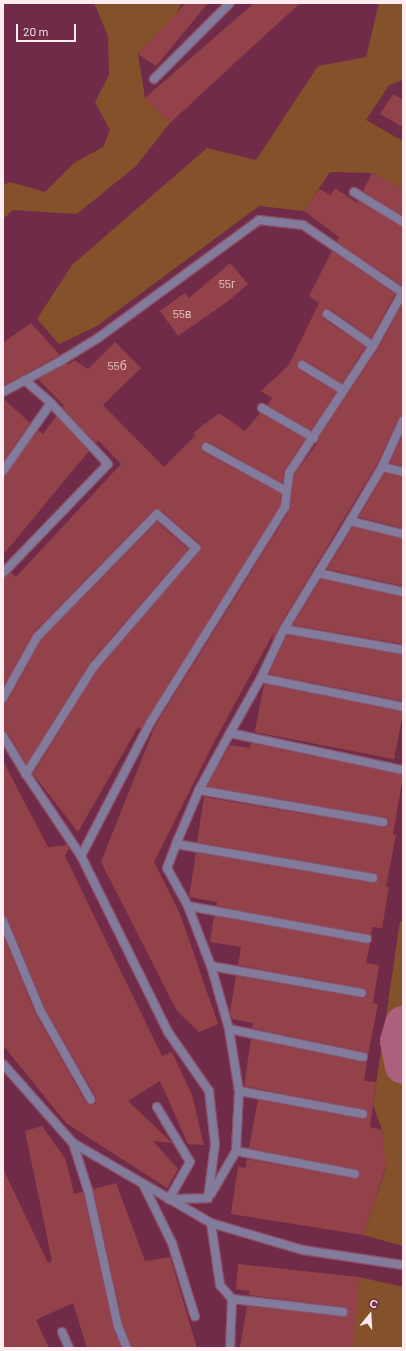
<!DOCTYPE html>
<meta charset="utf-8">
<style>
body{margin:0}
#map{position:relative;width:406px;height:1351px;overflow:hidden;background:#702b48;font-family:Barlow,sans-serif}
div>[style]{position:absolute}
.green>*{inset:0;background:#84512a}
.river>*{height:36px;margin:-18px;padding:0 18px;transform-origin:18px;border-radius:18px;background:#af5f7e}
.building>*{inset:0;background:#94424a;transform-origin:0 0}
.roads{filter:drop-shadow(1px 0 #8a4e66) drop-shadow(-1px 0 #8a4e66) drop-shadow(0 1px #8a4e66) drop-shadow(0 -1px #8a4e66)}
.lane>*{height:8px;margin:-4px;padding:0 4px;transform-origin:4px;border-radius:4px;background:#837b9c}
span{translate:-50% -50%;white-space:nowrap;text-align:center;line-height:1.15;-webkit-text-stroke:3px #702b48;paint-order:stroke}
.number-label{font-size:12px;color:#e4c2c7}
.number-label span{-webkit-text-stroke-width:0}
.frame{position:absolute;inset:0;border:4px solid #feecf1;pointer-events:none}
.north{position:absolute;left:350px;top:1295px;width:40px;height:40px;-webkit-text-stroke:3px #702b48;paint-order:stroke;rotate:18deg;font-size:11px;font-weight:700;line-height:16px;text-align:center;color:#feecf1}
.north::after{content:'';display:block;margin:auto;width:14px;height:18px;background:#feecf1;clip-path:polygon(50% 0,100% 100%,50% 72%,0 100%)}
.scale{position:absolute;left:16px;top:24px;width:60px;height:18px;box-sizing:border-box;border:2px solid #feecf1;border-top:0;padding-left:5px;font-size:12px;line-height:14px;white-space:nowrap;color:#feecf1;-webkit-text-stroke:3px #702b48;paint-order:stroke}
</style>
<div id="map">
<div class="green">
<div style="clip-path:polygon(94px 3px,180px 3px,181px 4px,176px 14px,138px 54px,145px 98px,170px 123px,136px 166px,77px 214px,13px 210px,3px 219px,3px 185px,10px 182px,45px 192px,74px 163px,103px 147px,110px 130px,95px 102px,109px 75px,108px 36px)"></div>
<div style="clip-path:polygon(379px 3px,403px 3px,403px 80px,389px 85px,366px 120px,403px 141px,403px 189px,372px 173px,330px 172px,304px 211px,259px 206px,97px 326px,59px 344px,37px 319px,72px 265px,207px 148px,256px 160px,318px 66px,366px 57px)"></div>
<div style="clip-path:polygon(400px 921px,403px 921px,403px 1246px,363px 1235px,386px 1169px,382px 1130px,373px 1105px)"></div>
<div style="clip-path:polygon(359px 1277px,403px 1287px,403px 1348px,352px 1348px)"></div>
</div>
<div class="river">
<div style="left:403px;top:1024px;width:18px;rotate:106deg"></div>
<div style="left:398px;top:1041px;width:25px;rotate:79deg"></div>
</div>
<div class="building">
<div style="clip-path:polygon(186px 3px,208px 3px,156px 66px,138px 54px)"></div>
<div style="clip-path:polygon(254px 3px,300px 3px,170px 123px,145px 98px)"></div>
<div style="clip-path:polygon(393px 94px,403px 100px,403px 127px,380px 114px)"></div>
<div style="clip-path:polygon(372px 173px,403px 189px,403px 216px,363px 191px)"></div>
<div style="clip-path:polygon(335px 188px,357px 203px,358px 201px,403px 227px,403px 286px,337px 242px,339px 237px,304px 211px,319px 189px,331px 195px)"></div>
<div style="clip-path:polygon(332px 251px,395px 294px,371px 338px,330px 309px,325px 309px,322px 311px,324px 319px,365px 347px,342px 383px,305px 360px,298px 362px,297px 365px,299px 370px,336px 392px,311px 430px,267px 405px,272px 398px,261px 391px,289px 365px,319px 303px,309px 296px)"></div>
<div style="clip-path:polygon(230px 263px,248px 284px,227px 302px,178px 336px,160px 311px,185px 293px,189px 298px)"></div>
<div style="clip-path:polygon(403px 303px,403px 416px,398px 419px,377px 464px,279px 626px,272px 642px,274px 632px,214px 742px,154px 862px,180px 914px,218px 1024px,199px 1032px,177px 1011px,101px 862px,155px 726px,290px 510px,294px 475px,319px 441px,319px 437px,378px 349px)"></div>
<div style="clip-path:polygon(31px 323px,60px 355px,3px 386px,3px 343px)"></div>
<div style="clip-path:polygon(115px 342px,141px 368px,103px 405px,164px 467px,196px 435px,193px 433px,219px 413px,245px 431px,260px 413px,305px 439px,284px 470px,282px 483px,209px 442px,201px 444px,201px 448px,203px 452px,281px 494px,280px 505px,141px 729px,138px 727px,78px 832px,33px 774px,98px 669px,201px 549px,200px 544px,161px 510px,153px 510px,33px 633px,3px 687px,3px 578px,11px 572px,16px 577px,121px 464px,98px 440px,96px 443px,63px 408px,64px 406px,38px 379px,67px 363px,69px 365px,74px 360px,88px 369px)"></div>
<div style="clip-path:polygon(3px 398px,30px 423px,3px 461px)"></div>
<div style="clip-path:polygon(56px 416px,89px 451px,3px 555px,3px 476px,7px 474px,38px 430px,43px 434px)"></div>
<div style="clip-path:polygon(403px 434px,403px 466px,390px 463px)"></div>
<div style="clip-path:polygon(385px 473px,403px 477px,403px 528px,359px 517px)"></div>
<div style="clip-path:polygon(157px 522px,188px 549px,90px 662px,26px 764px,8px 733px,3px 731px,3px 703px,8px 701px,41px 640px)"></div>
<div style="clip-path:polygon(353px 527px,403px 539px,403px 586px,327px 569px)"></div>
<div style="clip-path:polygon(321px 579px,403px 597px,403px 644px,293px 625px)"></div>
<div style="clip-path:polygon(287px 635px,403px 655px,403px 701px,269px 674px)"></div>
<div style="left:264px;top:684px;width:142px;height:49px;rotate:11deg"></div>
<div style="clip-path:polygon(251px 743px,403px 775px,393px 835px,396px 835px,386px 887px,389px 887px,382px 928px,372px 927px,371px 935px,216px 906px,217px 902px,189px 897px,196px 853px,372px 883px,378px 879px,378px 876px,374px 873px,197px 842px,204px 797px,382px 827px,387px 825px,388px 820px,384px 817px,207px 786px,230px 745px,250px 748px)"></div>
<div style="clip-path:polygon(3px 761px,48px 847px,67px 845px,69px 848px,65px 856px,162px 1056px,172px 1052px,192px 1095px,204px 1145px,188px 1144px,160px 1081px,128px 1101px,172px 1143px,153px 1141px,178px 1169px,167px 1188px,66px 1123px,3px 1045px,3px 935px,35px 1013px,86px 1103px,91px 1105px,96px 1103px,96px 1097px,45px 1008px,8px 919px,3px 916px)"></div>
<div style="clip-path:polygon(214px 916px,370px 944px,366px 963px,379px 965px,373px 1003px,378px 1004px,368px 1055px,364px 1052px,252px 1028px,253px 1023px,232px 1019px,230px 1012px,236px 976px,361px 998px,366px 997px,367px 992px,363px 988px,238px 965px,241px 947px,210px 942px)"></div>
<div style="clip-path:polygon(251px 1039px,362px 1062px,367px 1061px,364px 1081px,376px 1082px,370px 1127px,382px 1130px,386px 1167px,363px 1235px,231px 1214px,238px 1167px,246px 1168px,247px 1159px,354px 1179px,360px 1175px,360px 1172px,356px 1169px,249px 1148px,258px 1100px,362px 1119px,367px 1118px,368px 1115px,364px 1109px,244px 1086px)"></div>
<div style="clip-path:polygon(42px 1126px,66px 1160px,74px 1194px,83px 1192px,113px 1327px,121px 1348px,87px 1348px,73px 1303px,36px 1320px,49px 1348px,3px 1348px,3px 1169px,48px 1263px,52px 1261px,25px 1131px)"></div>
<div style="clip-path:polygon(116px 1183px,145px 1261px,170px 1257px,197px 1348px,132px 1348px,123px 1324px,93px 1189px)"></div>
<div style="clip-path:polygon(238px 1264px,359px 1277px,355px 1330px,352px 1348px,240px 1348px,247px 1306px,342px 1317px,347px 1316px,348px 1312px,344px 1307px,249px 1295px,250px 1291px,236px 1289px)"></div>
</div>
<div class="roads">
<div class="lane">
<div style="left:154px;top:79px;width:107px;rotate:-45deg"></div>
<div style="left:354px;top:192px;width:57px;rotate:31.5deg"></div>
<div style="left:327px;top:314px;width:56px;rotate:34.8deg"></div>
<div style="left:302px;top:365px;width:48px;rotate:31.4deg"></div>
<div style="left:3px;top:392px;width:64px;rotate:-28.2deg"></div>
<div style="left:59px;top:362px;width:46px;rotate:-31.6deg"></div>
<div style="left:98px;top:338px;width:200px;rotate:-36.2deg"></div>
<div style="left:259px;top:220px;width:44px;rotate:6.5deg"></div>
<div style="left:303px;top:225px;width:121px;rotate:34.2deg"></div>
<div style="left:262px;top:408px;width:60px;rotate:30deg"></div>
<div style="left:206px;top:447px;width:91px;rotate:28.8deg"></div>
<div style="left:382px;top:467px;width:51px;rotate:-65.5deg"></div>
<div style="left:3px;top:471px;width:83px;rotate:-54.8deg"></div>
<div style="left:51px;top:403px;width:35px;rotate:-139deg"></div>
<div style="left:350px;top:521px;width:63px;rotate:-59.3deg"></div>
<div style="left:382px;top:467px;width:22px;rotate:13deg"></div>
<div style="left:3px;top:573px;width:151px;rotate:-46.1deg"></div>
<div style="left:108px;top:464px;width:83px;rotate:-133.1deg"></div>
<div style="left:318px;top:573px;width:61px;rotate:-58.4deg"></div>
<div style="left:350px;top:521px;width:55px;rotate:13.8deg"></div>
<div style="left:284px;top:629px;width:66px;rotate:-58.7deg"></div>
<div style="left:318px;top:573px;width:87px;rotate:12.6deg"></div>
<div style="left:261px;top:678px;width:54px;rotate:-64.9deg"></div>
<div style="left:284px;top:629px;width:121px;rotate:10deg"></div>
<div style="left:3px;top:698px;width:70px;rotate:-60.9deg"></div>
<div style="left:37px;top:637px;width:172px;rotate:-45.7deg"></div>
<div style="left:157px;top:514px;width:52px;rotate:41.1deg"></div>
<div style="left:196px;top:548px;width:156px;rotate:130.8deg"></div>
<div style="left:94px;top:666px;width:128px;rotate:122.2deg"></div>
<div style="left:230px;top:733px;width:63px;rotate:-60.6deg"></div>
<div style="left:261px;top:678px;width:145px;rotate:11.5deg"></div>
<div style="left:3px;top:736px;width:44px;rotate:58.8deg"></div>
<div style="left:26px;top:774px;width:99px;rotate:56.1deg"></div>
<div style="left:199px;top:790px;width:65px;rotate:-61.5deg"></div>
<div style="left:230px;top:733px;width:177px;rotate:12.1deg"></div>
<div style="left:176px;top:844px;width:59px;rotate:-66.9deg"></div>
<div style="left:199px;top:790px;width:187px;rotate:9.9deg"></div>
<div style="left:188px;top:906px;width:43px;rotate:-118.9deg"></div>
<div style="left:167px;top:868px;width:26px;rotate:-69deg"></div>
<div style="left:176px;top:844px;width:200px;rotate:9.8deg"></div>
<div style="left:3px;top:921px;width:96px;rotate:67.4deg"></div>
<div style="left:40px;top:1010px;width:103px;rotate:60.5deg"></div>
<div style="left:211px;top:966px;width:64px;rotate:-111deg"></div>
<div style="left:188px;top:906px;width:182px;rotate:10.4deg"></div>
<div style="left:229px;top:1029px;width:66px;rotate:-105.9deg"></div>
<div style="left:211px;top:966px;width:153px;rotate:10.1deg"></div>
<div style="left:3px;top:1064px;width:106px;rotate:48.5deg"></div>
<div style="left:73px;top:1143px;width:160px;rotate:30.1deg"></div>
<div style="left:211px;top:1223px;width:96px;rotate:16.4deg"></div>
<div style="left:303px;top:1250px;width:101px;rotate:8.5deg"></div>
<div style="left:239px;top:1091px;width:63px;rotate:-99.2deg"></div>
<div style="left:229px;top:1029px;width:137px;rotate:11.8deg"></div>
<div style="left:157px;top:1107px;width:64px;rotate:59deg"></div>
<div style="left:190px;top:1162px;width:43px;rotate:119.6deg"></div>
<div style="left:169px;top:1199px;width:39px;rotate:-1deg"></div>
<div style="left:73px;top:1143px;width:49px;rotate:72.3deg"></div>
<div style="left:88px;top:1190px;width:139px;rotate:77.6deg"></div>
<div style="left:118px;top:1326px;width:24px;rotate:68deg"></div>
<div style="left:236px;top:1151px;width:60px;rotate:-87.1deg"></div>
<div style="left:239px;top:1091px;width:126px;rotate:10.5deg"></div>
<div style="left:143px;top:1184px;width:66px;rotate:63.8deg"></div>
<div style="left:172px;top:1243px;width:77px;rotate:72.7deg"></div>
<div style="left:211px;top:1194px;width:50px;rotate:-59.8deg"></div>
<div style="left:236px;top:1151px;width:121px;rotate:10.9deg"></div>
<div style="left:208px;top:1198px;width:54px;rotate:-82.6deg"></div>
<div style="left:215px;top:1144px;width:53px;rotate:-96.5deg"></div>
<div style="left:209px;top:1091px;width:72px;rotate:-124.8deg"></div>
<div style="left:168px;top:1032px;width:196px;rotate:-116.3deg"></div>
<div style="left:81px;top:856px;width:150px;rotate:-62.6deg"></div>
<div style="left:150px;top:723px;width:255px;rotate:-58deg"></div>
<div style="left:285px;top:507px;width:34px;rotate:-83deg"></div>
<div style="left:289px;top:473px;width:152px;rotate:-56.5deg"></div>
<div style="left:373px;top:346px;width:62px;rotate:-60.9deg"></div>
<div style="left:211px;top:1223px;width:63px;rotate:81.7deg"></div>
<div style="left:220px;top:1285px;width:18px;rotate:49deg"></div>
<div style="left:232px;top:1299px;width:49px;rotate:92.3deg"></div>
<div style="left:232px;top:1299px;width:112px;rotate:6.7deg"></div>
<div style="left:62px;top:1332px;width:17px;rotate:66deg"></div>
</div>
</div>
<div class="number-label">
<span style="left:227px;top:284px">55г</span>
<span style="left:182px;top:314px">55в</span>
<span style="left:117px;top:366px">55б</span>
</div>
<div class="frame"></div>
<div class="north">С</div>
<div class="scale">20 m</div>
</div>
